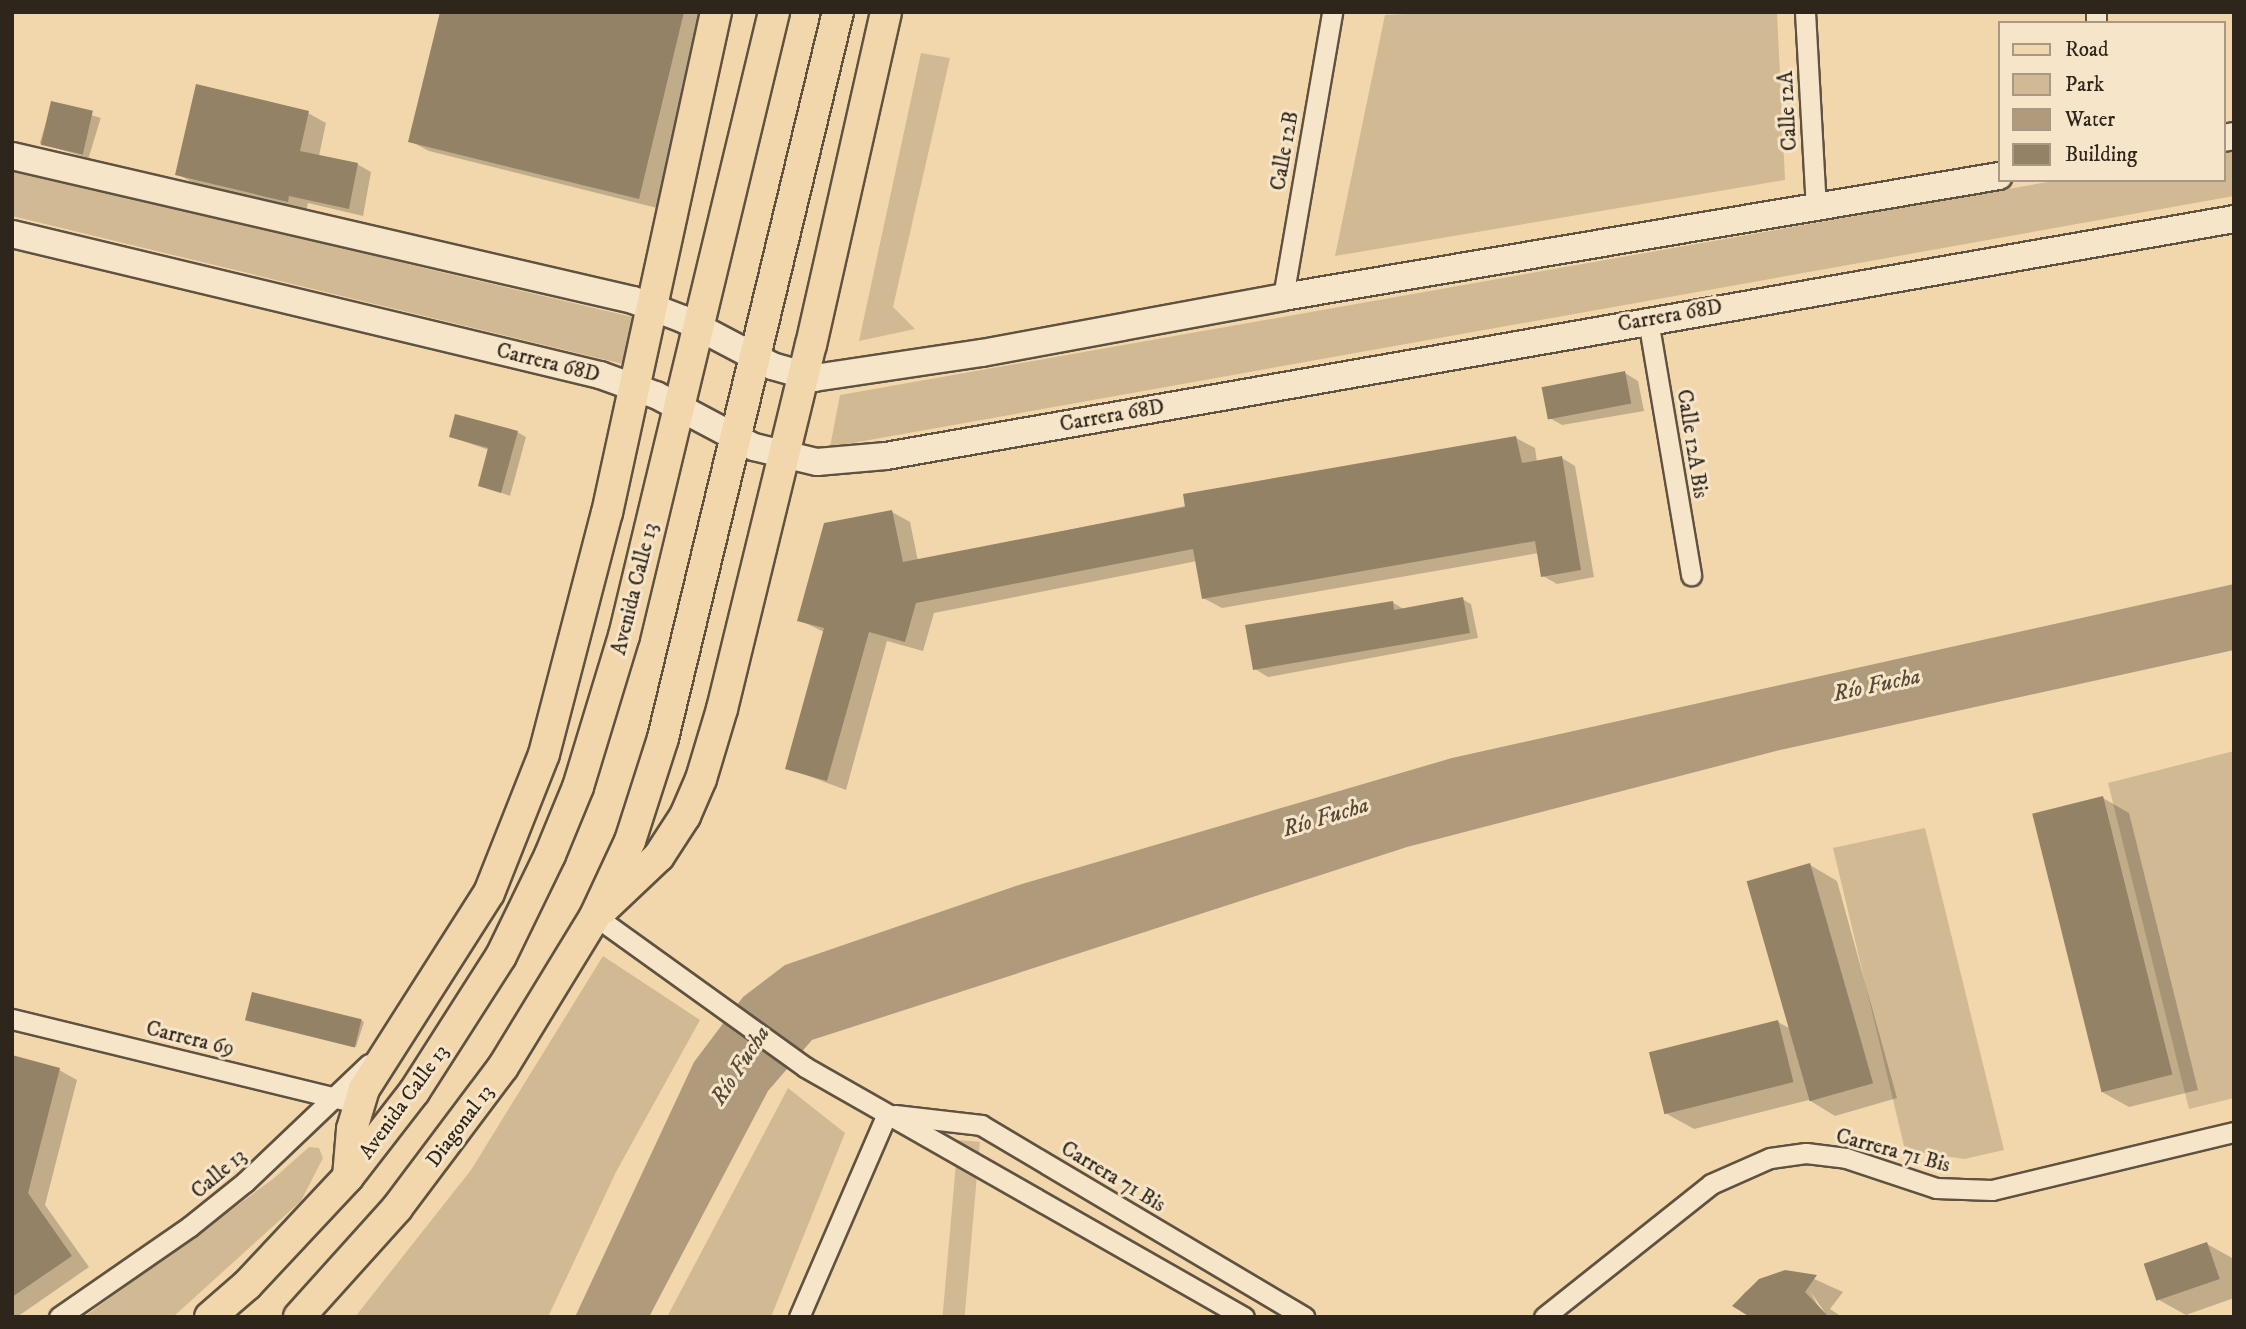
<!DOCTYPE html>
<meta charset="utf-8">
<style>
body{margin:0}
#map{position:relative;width:2246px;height:1329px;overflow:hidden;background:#f2d7ad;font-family:"IM FELL DW Pica",serif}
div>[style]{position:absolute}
.green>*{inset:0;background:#d1b994;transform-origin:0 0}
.water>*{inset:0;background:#af9b7b}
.shadow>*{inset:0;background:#0003;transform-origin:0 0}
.building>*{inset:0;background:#948267;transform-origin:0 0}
.roads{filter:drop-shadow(2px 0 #5f5240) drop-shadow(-2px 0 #5f5240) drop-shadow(0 2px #5f5240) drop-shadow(0 -2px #5f5240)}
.street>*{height:19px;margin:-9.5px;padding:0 9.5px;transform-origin:9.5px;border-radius:9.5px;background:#f7e5ca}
.secondary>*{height:26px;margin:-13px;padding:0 13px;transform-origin:13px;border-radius:13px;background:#f7e5ca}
.primary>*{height:30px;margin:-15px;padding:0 15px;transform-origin:15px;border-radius:15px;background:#f2d7ad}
span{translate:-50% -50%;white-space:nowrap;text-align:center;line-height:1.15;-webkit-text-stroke:6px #f7e5ca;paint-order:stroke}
.street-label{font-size:21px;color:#2e261b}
.water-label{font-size:23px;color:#554938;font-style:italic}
.frame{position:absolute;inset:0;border:14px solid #2e261b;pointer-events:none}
.legend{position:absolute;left:1998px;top:21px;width:228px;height:161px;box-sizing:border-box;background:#f7e5ca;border:2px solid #a79984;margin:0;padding:9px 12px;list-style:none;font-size:21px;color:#2e261b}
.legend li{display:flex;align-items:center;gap:14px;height:35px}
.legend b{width:35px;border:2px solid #a79984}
</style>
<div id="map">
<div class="green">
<div style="clip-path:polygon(1446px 12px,1777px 12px,1785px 180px,1335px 256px,1385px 15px)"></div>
<div style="clip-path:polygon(921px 53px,950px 58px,893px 307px,915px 329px,859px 341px)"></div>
<div style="clip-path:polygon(2234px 149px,2234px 196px,830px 447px,840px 395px,2059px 180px,2223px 180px,2223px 151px)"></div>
<div style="clip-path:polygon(12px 165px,428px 269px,641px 319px,627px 365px,12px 216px)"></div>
<div style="clip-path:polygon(2234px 751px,2234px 1098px,2189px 1109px,2108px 783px)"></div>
<div style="clip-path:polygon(1925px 828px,2004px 1150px,1964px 1159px,1905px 1150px,1833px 848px)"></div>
<div style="clip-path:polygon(603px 956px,700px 1020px,616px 1172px,548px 1317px,355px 1317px,471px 1170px)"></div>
<div style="clip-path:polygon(788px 1088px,845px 1133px,771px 1317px,667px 1317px)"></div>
<div style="left:958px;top:1140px;width:22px;height:357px;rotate:5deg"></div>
<div style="clip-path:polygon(309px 1147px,319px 1148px,323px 1158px,301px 1201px,173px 1317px,84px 1317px,273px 1179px)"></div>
</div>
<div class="water">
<div style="clip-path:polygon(2234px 584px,2234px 650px,1776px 751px,1407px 847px,812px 1040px,768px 1091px,649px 1317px,575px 1317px,694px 1062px,743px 997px,785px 965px,1022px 884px,1452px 758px)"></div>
</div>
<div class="shadow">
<div style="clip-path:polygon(442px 12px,704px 12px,657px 208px,429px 151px,410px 141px)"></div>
<div style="left:52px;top:103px;width:51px;height:42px;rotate:17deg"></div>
<div style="clip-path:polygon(308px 113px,326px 123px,319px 156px,357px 164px,371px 172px,363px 216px,308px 203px,306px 211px,196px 184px,177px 174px)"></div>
<div style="clip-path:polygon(1625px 373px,1638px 381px,1644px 411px,1562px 425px,1548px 417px)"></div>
<div style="clip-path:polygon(517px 432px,526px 437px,510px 496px,480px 485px,489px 450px,451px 437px)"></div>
<div style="clip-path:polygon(1516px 438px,1535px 448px,1537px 462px,1562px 458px,1575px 466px,1594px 577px,1557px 584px,1543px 576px,1539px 553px,1222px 608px,1203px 598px,1197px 561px,934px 613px,923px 651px,887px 641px,846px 790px,787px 768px,824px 632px,799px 620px,892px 512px,910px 522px,918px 561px)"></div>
<div style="clip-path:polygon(1462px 599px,1471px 604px,1478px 638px,1268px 677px,1255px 669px,1392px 602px,1405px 610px)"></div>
<div style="clip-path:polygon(2103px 798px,2129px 813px,2198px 1090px,2129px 1107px,2102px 1092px)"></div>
<div style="clip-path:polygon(1810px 865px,1837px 881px,1897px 1098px,1835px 1116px,1809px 1100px,1694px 1129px,1667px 1114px,1778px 1022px,1789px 1028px)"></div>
<div style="clip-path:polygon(248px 1019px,361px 1020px,364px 1022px,356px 1047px)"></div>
<div style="clip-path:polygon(12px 1057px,59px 1070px,77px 1080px,45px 1205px,89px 1267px,17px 1317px,12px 1317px)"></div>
<div style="clip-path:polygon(2207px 1244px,2234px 1259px,2234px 1298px,2186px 1315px,2159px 1300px)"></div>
<div style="clip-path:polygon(1801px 1273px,1843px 1292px,1830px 1309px,1842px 1317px,1828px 1317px,1810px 1291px,1824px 1317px,1735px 1305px,1745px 1292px,1772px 1275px)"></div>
</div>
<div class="building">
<div style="clip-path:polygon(440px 12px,684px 12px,639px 199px,408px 142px)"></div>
<div style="clip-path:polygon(196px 84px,309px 111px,300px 151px,358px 163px,349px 209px,289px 196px,288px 202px,175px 175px)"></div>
<div style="left:51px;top:101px;width:43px;height:45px;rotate:13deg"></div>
<div style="left:1625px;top:371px;width:33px;height:85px;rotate:79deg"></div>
<div style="clip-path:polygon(455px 414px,518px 431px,501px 493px,478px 486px,488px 448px,449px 437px)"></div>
<div style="clip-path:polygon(1516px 436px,1522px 463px,1562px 456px,1581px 570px,1541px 577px,1535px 541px,1202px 599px,1193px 549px,916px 603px,905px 642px,869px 632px,827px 781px,785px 769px,824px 628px,797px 621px,824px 523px,892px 510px,903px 562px,1185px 507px,1183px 494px)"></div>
<div style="clip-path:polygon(1463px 597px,1470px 633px,1253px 670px,1245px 625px,1393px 601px,1394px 610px)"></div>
<div style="left:2103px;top:796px;width:287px;height:73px;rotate:76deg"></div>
<div style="left:1810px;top:863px;width:229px;height:66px;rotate:74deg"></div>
<div style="left:252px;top:992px;width:113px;height:29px;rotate:14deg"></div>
<div style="left:1778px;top:1020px;width:64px;height:133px;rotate:76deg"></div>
<div style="clip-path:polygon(12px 1055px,60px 1068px,28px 1193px,72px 1256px,12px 1297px)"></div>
<div style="left:2207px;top:1242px;width:39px;height:67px;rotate:71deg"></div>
<div style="clip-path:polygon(1785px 1270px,1817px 1275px,1805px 1292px,1829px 1317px,1750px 1317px,1732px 1306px,1759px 1279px)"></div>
</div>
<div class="roads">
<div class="street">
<div style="left:1805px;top:12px;width:195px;rotate:86.8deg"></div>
<div style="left:2096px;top:12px;width:11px;rotate:90deg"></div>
<div style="left:1283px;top:297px;width:289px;rotate:-80.2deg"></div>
<div style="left:1648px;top:320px;width:259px;rotate:80.4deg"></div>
<div style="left:595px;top:916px;width:259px;rotate:35.7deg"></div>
<div style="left:805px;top:1067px;width:505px;rotate:29.66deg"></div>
<div style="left:12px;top:1019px;width:342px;rotate:13.7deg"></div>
<div style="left:895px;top:1115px;width:87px;rotate:6.6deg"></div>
<div style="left:981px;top:1125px;width:376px;rotate:30.7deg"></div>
<div style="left:59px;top:1317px;width:158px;rotate:-34.7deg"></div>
<div style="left:189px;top:1227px;width:72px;rotate:-38.8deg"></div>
<div style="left:245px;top:1182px;width:171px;rotate:-43.6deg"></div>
<div style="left:799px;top:1317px;width:221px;rotate:-66.6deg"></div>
<div style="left:1544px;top:1317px;width:213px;rotate:-38.5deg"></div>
<div style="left:1711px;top:1184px;width:64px;rotate:-23.8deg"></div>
<div style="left:1770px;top:1158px;width:36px;rotate:-8deg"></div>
<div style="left:1806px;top:1153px;width:40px;rotate:7.1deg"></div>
<div style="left:1846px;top:1158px;width:95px;rotate:18.4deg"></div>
<div style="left:1936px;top:1188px;width:56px;rotate:2deg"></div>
<div style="left:1992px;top:1190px;width:249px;rotate:-13.5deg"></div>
</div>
<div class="secondary">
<div style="left:2223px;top:138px;width:11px;rotate:-10deg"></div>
<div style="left:12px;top:156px;width:637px;rotate:13.06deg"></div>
<div style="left:633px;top:300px;width:53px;rotate:20.8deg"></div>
<div style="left:683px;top:319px;width:101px;rotate:27.8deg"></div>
<div style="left:772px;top:366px;width:44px;rotate:15.9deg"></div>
<div style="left:814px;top:378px;width:170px;rotate:-8.5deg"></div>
<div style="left:982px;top:353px;width:306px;rotate:-10.5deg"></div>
<div style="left:1283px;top:297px;width:726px;rotate:-9.59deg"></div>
<div style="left:12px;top:234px;width:605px;rotate:13.48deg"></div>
<div style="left:600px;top:375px;width:59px;rotate:19.7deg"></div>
<div style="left:656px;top:395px;width:111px;rotate:28deg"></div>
<div style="left:754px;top:447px;width:65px;rotate:13.4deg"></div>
<div style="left:817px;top:462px;width:69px;rotate:-5deg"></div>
<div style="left:886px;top:456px;width:1369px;rotate:-9.97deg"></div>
</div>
<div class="primary">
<div style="left:603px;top:909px;width:77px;rotate:-43.4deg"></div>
<div style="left:659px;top:856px;width:48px;rotate:-57deg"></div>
<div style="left:685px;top:816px;width:40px;rotate:-66.6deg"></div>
<div style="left:701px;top:779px;width:73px;rotate:-73.3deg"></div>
<div style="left:722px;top:709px;width:375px;rotate:-76.3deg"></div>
<div style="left:811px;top:345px;width:341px;rotate:-77.3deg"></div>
<div style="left:348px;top:1177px;width:48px;rotate:-85.2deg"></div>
<div style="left:352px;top:1129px;width:42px;rotate:-73.3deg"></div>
<div style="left:364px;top:1089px;width:232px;rotate:-57.5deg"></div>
<div style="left:489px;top:893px;width:149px;rotate:-68.4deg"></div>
<div style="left:544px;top:754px;width:249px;rotate:-75.4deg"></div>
<div style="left:607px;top:513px;width:513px;rotate:-77.73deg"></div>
<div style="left:210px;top:1317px;width:49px;rotate:-40.9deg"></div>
<div style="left:247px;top:1285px;width:148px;rotate:-46.9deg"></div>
<div style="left:348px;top:1177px;width:108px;rotate:-52.2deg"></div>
<div style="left:414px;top:1092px;width:161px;rotate:-57.4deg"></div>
<div style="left:501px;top:956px;width:112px;rotate:-64.1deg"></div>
<div style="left:550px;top:855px;width:74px;rotate:-67.6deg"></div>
<div style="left:578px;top:787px;width:158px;rotate:-73.1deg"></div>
<div style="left:624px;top:636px;width:642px;rotate:-76.48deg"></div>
<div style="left:299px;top:1317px;width:147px;rotate:-48deg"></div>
<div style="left:397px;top:1208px;width:176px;rotate:-53.1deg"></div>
<div style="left:503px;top:1067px;width:177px;rotate:-58.6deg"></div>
<div style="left:595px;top:916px;width:83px;rotate:-65deg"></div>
<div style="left:630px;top:841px;width:108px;rotate:-72.2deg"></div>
<div style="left:663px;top:738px;width:747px;rotate:-76.45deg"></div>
</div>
</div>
<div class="street-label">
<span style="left:1788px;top:111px;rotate:-93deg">Calle 12A</span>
<span style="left:1285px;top:151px;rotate:-80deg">Calle 12B</span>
<span style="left:1670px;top:316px;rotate:-10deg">Carrera 68D</span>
<span style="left:548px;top:363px;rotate:14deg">Carrera 68D</span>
<span style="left:1112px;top:416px;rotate:-10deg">Carrera 68D</span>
<span style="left:1692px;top:444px;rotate:81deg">Calle 12A Bis</span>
<span style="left:635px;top:589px;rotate:-76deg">Avenida Calle 13</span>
<span style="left:190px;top:1039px;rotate:14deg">Carrera 69</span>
<span style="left:404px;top:1102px;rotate:-54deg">Avenida Calle 13</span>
<span style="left:460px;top:1126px;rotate:-53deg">Diagonal 13</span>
<span style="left:1893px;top:1151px;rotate:15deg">Carrera 71 Bis</span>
<span style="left:219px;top:1174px;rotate:-40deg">Calle 13</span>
<span style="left:1113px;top:1177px;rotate:31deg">Carrera 71 Bis</span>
</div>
<div class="water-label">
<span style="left:1877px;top:686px;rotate:-12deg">Río Fucha</span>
<span style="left:1326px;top:818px;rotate:-17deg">Río Fucha</span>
<span style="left:741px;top:1066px;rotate:-57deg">Río Fucha</span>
</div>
<div class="frame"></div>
<ul class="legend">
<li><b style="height:9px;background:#f2d7ad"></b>Road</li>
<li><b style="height:19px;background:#d1b994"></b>Park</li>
<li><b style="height:19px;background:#af9b7b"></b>Water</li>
<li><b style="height:19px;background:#948267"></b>Building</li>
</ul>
</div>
